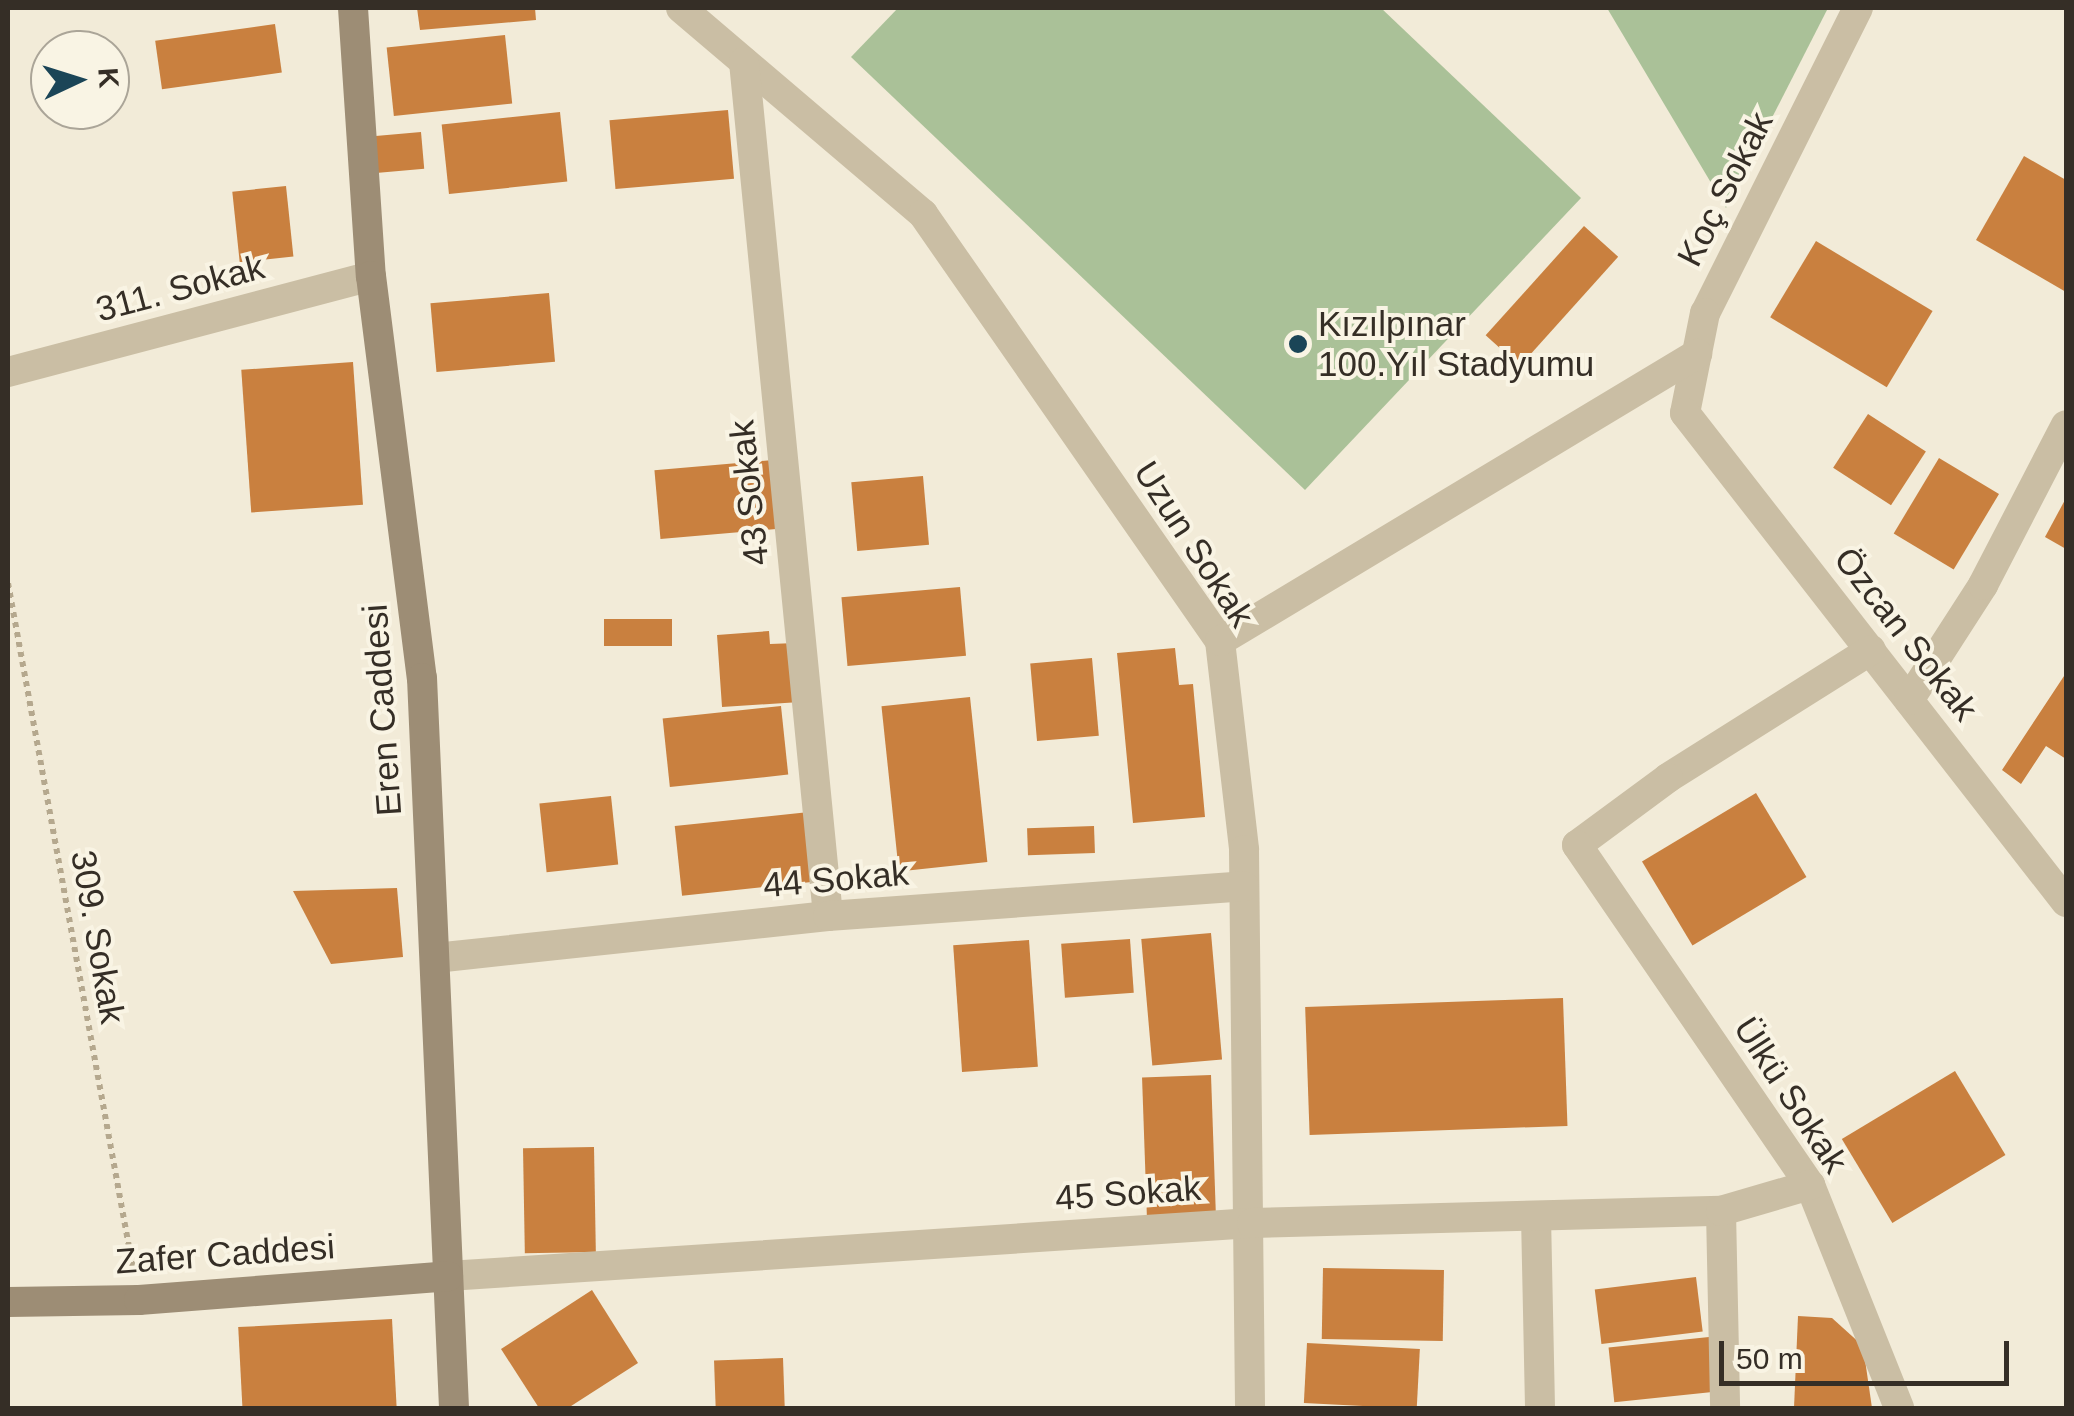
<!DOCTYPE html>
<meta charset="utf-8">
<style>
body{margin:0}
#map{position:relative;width:2074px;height:1416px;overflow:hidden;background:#f2ebd8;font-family:Helvetica,sans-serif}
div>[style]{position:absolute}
.green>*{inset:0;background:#aac198}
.building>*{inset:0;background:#c9803f;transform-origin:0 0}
.path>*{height:6px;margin-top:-3px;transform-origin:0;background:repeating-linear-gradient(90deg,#b5a88e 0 5px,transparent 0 10px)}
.street>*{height:30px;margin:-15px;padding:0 15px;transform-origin:15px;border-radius:15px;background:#cabea4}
.secondary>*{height:30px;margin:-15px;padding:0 15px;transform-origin:15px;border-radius:15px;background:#9d8d75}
.dots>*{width:28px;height:28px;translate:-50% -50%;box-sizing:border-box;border:5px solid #f9f4e4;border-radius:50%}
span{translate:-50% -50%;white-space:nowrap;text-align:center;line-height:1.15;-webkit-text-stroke:8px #f9f4e4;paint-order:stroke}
.street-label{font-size:35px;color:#352e26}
.poi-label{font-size:35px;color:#352e26}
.left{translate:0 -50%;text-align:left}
.frame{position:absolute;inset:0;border:10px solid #352e26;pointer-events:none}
.north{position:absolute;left:30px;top:30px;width:100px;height:100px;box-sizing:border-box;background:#f9f4e4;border:2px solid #aba598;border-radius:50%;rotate:86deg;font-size:28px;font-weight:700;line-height:40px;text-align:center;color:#352e26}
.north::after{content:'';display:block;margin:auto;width:35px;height:45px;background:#1b4557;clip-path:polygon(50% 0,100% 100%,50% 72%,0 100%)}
.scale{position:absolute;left:1719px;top:1341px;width:290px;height:45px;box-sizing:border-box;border:5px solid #352e26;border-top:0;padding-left:12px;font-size:30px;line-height:35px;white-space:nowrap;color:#352e26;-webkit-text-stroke:8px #f9f4e4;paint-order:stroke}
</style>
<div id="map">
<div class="green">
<div style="clip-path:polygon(898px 8px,1381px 8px,1581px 198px,1305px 490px,851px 57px)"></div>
<div style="clip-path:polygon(1607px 8px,1828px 8px,1726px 208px)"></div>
</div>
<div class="building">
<div style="clip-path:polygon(417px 8px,535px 8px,536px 20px,420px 30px)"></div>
<div style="left:275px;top:24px;width:49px;height:121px;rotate:82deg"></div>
<div style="left:505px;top:35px;width:69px;height:119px;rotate:84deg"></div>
<div style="left:728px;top:110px;width:69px;height:119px;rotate:85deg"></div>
<div style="left:560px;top:112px;width:70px;height:119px;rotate:84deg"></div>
<div style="left:421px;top:132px;width:37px;height:54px;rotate:85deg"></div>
<div style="clip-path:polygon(2024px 156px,2066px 180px,2066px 292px,1976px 240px)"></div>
<div style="left:286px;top:186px;width:71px;height:54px;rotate:84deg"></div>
<div style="left:1584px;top:226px;width:46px;height:147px;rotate:42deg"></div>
<div style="left:1816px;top:241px;width:136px;height:89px;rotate:31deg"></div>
<div style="left:549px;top:293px;width:69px;height:119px;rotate:85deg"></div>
<div style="left:353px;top:362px;width:143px;height:112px;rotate:86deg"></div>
<div style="left:1868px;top:414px;width:69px;height:64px;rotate:33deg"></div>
<div style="left:1939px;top:458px;width:70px;height:88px;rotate:31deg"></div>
<div style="left:773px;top:460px;width:69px;height:119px;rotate:85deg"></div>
<div style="left:923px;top:476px;width:69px;height:72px;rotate:85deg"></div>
<div style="clip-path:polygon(2066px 498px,2066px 549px,2045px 537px)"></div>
<div style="left:960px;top:587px;width:69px;height:119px;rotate:85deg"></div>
<div style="left:672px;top:619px;width:27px;height:68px;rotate:90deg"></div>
<div style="clip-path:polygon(769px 631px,770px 644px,796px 643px,800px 702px,722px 707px,717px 635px)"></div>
<div style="clip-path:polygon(1175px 648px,1179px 685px,1193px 684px,1205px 817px,1133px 823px,1117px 653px)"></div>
<div style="left:1092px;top:658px;width:78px;height:62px;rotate:85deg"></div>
<div style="clip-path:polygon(2066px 673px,2066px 759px,2046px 746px,2021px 784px,2002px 770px)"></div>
<div style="left:970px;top:697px;width:166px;height:89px;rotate:84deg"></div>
<div style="left:781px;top:706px;width:69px;height:119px;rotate:84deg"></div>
<div style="left:1756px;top:793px;width:98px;height:133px;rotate:59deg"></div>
<div style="left:611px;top:796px;width:69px;height:72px;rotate:84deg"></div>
<div style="left:809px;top:812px;width:70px;height:135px;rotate:84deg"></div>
<div style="left:1094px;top:826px;width:27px;height:67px;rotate:88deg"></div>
<div style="clip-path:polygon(397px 888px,403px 957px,331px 964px,293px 891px)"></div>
<div style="left:1211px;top:933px;width:127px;height:70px;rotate:85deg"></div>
<div style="left:1130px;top:939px;width:54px;height:69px;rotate:86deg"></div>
<div style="left:1029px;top:940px;width:127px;height:76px;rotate:86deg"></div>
<div style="left:1563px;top:998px;width:128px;height:258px;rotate:88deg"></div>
<div style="left:1955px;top:1071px;width:98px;height:132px;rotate:59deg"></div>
<div style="left:1211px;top:1075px;width:146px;height:69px;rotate:88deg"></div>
<div style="left:594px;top:1147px;width:105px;height:71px;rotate:89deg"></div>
<div style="left:1323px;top:1268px;width:121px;height:71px;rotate:1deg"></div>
<div style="left:1696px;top:1277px;width:55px;height:102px;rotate:83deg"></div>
<div style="clip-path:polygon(592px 1290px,638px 1363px,568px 1408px,539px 1408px,501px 1349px)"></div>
<div style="clip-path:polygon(1798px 1316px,1832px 1318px,1863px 1346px,1872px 1408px,1794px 1408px)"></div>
<div style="left:392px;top:1319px;width:89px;height:154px;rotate:87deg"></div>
<div style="left:1709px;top:1337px;width:55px;height:101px;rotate:84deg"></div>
<div style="left:1307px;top:1343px;width:113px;height:60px;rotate:3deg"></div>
<div style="left:783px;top:1358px;width:50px;height:69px;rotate:88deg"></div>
</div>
<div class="path">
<div style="left:8px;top:583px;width:697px;rotate:79.67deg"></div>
</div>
<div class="street">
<div style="left:681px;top:8px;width:318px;rotate:40.4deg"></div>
<div style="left:923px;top:214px;width:520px;rotate:55.18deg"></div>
<div style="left:1220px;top:641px;width:210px;rotate:83.4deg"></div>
<div style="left:1244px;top:850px;width:558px;rotate:89.38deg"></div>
<div style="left:1858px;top:8px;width:341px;rotate:116.6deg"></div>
<div style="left:1705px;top:313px;width:102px;rotate:101.3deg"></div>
<div style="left:1685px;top:413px;width:620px;rotate:52.08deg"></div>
<div style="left:744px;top:62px;width:858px;rotate:84.38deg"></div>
<div style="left:8px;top:372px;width:375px;rotate:-14.8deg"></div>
<div style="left:1220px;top:641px;width:557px;rotate:-31.03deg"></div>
<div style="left:1871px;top:650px;width:240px;rotate:147.8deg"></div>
<div style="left:1668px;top:778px;width:113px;rotate:143.6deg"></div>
<div style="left:1577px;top:845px;width:412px;rotate:55.6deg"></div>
<div style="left:1810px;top:1185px;width:240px;rotate:68.2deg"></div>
<div style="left:1909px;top:700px;width:137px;rotate:-57.2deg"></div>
<div style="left:1983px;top:585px;width:180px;rotate:-62.6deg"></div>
<div style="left:435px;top:958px;width:395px;rotate:-6.1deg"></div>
<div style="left:828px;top:916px;width:417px;rotate:-4.1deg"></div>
<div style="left:1721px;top:1211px;width:197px;rotate:88.8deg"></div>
<div style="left:1536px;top:1216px;width:192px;rotate:88.8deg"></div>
<div style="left:448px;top:1276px;width:806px;rotate:-3.77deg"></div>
<div style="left:1252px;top:1223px;width:469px;rotate:-1.5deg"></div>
<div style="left:1721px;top:1211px;width:93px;rotate:-16.3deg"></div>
</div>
<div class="secondary">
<div style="left:353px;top:8px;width:269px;rotate:86.2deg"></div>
<div style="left:371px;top:276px;width:405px;rotate:82.8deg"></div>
<div style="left:422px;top:678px;width:731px;rotate:87.49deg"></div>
<div style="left:8px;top:1302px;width:131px;rotate:-0.9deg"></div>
<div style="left:139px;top:1300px;width:310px;rotate:-4.4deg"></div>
</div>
<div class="dots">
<div style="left:1298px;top:344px;background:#1b4557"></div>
</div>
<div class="street-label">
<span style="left:1725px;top:189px;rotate:-63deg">Koç Sokak</span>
<span style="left:180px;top:288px;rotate:-15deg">311. Sokak</span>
<span style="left:749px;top:493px;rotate:-96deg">43 Sokak</span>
<span style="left:1194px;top:544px;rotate:57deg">Uzun Sokak</span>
<span style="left:1906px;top:634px;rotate:52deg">Özcan Sokak</span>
<span style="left:382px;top:710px;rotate:-94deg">Eren Caddesi</span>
<span style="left:836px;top:879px;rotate:-5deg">44 Sokak</span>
<span style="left:98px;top:937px;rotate:80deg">309. Sokak</span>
<span style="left:1791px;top:1095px;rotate:57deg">Ülkü Sokak</span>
<span style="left:1128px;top:1193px;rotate:-4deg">45 Sokak</span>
<span style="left:225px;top:1254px;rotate:-4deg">Zafer Caddesi</span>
</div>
<div class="poi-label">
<span class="left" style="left:1318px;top:344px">Kızılpınar<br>100.Yıl Stadyumu</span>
</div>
<div class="frame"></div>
<div class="north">K</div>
<div class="scale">50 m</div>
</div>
